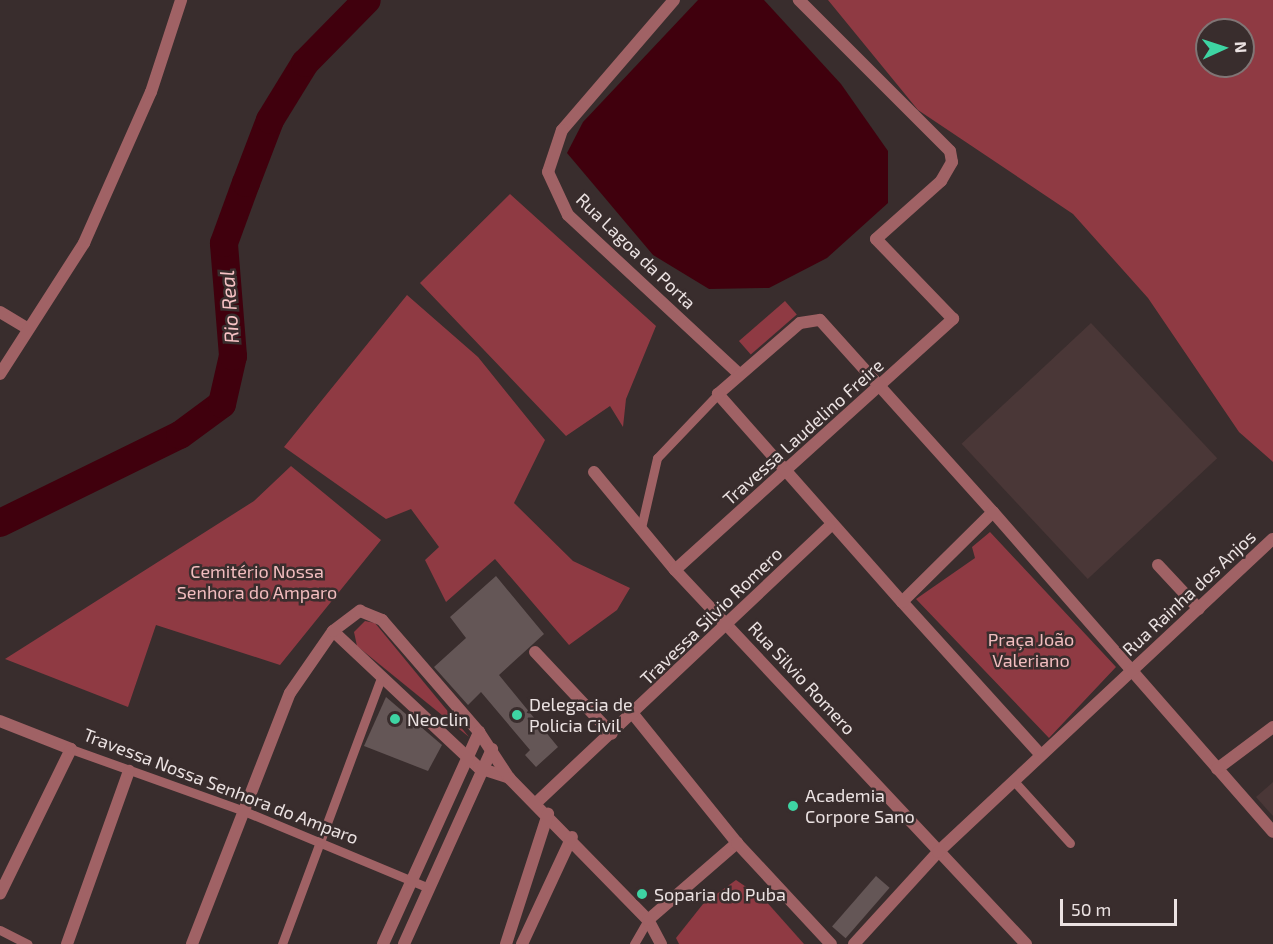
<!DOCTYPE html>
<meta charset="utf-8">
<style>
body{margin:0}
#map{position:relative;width:1273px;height:944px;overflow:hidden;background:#392d2d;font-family:"Exo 2",sans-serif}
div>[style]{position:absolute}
.built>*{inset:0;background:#4a3737;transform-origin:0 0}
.green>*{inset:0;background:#8f3a43;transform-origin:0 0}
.water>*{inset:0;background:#40000d}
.river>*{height:28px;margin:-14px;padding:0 14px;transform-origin:14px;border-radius:14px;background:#40000d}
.building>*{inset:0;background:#645656;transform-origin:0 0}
.service>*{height:9px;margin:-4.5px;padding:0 4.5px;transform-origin:4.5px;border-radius:4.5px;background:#a06265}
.minor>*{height:12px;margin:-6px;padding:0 6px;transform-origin:6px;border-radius:6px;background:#a06265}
.dots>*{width:16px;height:16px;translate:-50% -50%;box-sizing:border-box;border:3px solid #392d2d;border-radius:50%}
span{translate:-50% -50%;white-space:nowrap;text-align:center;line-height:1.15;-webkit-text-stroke:5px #392d2d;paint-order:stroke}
.street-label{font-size:18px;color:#ebe2e2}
.park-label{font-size:18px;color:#f2bdbf}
.poi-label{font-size:18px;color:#ebe2e2}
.left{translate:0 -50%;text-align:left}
.water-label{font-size:20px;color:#f8c3c5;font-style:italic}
.north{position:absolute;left:1195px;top:18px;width:60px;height:60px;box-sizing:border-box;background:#392d2d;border:2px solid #807575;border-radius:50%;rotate:87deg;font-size:16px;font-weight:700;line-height:24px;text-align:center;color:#ebe2e2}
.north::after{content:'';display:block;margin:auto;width:21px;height:27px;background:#3ed4a3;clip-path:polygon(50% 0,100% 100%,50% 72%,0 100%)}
.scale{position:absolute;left:1060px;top:899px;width:117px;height:27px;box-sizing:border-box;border:3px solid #ebe2e2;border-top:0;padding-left:8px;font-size:18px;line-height:21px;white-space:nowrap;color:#ebe2e2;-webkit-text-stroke:4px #392d2d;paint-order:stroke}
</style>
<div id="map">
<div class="built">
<div style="left:1091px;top:323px;width:185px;height:177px;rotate:47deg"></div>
<div style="clip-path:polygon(1273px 782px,1273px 816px,1256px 797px)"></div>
</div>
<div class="green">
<div style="clip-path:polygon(evenodd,828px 0,1273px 0,1273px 462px,1239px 432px,1148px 298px,1073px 214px,918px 110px,828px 0,1207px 30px,1243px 30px,1243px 66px,1207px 66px,1207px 30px)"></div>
<div style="clip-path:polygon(510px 194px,656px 326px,626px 399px,623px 427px,610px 406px,566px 436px,420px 283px)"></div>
<div style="clip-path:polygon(407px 295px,478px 357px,545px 440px,514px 503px,573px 561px,630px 588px,617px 610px,569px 645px,495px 559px,446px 602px,425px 560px,439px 547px,411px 509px,386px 519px,284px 447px)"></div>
<div style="left:785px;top:301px;width:18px;height:61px;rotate:49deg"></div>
<div style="clip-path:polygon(291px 466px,381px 540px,280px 665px,156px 625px,128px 707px,5px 659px,254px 501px)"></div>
<div style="clip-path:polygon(990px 532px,1116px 667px,1049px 738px,916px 599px,975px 558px,972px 547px)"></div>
<div style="clip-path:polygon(365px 621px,375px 623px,469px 737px,357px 646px,354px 632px)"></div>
<div style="clip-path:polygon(736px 880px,764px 899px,804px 944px,679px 944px,676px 938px,703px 904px)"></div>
</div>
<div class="water">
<div style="clip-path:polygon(698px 0,764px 0,841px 84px,888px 151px,888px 203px,827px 258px,769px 288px,709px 289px,653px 255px,567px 153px,583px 122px)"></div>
</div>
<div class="river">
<div style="left:0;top:523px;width:200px;rotate:-26.1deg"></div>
<div style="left:180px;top:435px;width:52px;rotate:-36.4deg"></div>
<div style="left:222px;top:404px;width:49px;rotate:-77.1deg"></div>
<div style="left:233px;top:356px;width:113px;rotate:-94.6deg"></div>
<div style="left:224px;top:243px;width:64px;rotate:-69.9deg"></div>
<div style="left:246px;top:183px;width:67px;rotate:-69.1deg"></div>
<div style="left:270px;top:120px;width:67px;rotate:-58.4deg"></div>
<div style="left:305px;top:63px;width:88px;rotate:-45.5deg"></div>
</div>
<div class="building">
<div style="clip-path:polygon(496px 576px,544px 634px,499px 675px,558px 747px,536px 767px,525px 755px,530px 750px,481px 692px,468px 705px,434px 667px,466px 638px,450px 617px)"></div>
<div style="clip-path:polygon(386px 697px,442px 745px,428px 771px,364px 746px)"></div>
<div style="left:876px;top:876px;width:18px;height:67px;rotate:41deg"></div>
</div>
<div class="service">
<div style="left:641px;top:528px;width:72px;rotate:-77.1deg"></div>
<div style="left:657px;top:458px;width:88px;rotate:-46.4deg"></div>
<div style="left:71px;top:749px;width:184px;rotate:19.7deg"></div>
<div style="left:244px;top:811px;width:200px;rotate:22.6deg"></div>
<div style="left:1013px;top:780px;width:85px;rotate:47.9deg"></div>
<div style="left:0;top:930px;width:31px;rotate:27deg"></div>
<div style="left:282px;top:944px;width:284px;rotate:-69.6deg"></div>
<div style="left:634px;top:944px;width:28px;rotate:-60deg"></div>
</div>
<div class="minor">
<div style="left:674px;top:0;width:172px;rotate:130.7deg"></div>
<div style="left:562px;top:130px;width:44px;rotate:108.4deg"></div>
<div style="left:548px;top:172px;width:47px;rotate:65.1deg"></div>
<div style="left:568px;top:215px;width:232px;rotate:42.9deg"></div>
<div style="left:0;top:312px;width:31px;rotate:31deg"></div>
<div style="left:0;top:374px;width:156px;rotate:-57.3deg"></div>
<div style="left:84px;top:243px;width:165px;rotate:-66.1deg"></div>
<div style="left:151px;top:92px;width:97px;rotate:-71.9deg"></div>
<div style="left:594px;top:472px;width:127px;rotate:50.4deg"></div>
<div style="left:675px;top:570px;width:513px;rotate:46.82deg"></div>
<div style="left:1158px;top:565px;width:60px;rotate:47deg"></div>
<div style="left:675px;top:570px;width:375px;rotate:-42.1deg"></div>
<div style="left:953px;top:319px;width:111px;rotate:-133.9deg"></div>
<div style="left:876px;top:239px;width:87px;rotate:-41.7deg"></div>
<div style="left:941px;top:181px;width:22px;rotate:-60deg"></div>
<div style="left:952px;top:162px;width:11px;rotate:-100deg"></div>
<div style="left:950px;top:151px;width:214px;rotate:-135deg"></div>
<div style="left:902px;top:602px;width:278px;rotate:-131.5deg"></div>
<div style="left:718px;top:394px;width:108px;rotate:-40.9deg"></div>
<div style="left:800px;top:323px;width:20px;rotate:-9deg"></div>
<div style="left:820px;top:320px;width:258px;rotate:48deg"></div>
<div style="left:333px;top:631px;width:200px;rotate:43.2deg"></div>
<div style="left:479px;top:768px;width:32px;rotate:18deg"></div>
<div style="left:535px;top:652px;width:112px;rotate:46.8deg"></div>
<div style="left:633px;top:714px;width:166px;rotate:51.1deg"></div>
<div style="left:0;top:721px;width:76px;rotate:21.5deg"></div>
<div style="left:71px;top:749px;width:161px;rotate:116.1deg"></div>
<div style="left:1040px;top:754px;width:205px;rotate:-132.2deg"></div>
<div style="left:902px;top:602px;width:128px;rotate:-44.7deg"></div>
<div style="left:993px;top:512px;width:425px;rotate:48.8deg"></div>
<div style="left:1217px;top:769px;width:70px;rotate:-36.9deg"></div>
<div style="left:536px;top:803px;width:403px;rotate:-43.3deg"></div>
<div style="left:67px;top:944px;width:184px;rotate:-70.3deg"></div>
<div style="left:192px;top:944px;width:269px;rotate:-68.7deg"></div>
<div style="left:290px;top:693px;width:75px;rotate:-55.3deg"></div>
<div style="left:333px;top:631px;width:34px;rotate:-37deg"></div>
<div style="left:360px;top:611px;width:24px;rotate:22deg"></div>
<div style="left:382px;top:620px;width:148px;rotate:49.1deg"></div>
<div style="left:479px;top:732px;width:55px;rotate:56.9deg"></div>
<div style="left:509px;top:778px;width:199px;rotate:45.6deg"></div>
<div style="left:383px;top:944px;width:233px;rotate:-65.6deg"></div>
<div style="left:404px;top:944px;width:214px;rotate:-65.7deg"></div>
<div style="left:506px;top:944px;width:137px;rotate:-72.1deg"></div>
<div style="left:522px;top:944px;width:118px;rotate:-65deg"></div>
<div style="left:661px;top:944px;width:27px;rotate:-118deg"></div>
<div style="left:648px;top:920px;width:118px;rotate:-40.9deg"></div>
<div style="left:737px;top:843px;width:138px;rotate:47.1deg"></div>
<div style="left:854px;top:944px;width:125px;rotate:-47.6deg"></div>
<div style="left:938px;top:852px;width:458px;rotate:-43.1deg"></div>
</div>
<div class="dots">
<div style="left:517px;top:715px;background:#3ed4a3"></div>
<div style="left:395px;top:719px;background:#3ed4a3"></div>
<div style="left:793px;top:806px;background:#3ed4a3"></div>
<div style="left:642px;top:894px;background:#3ed4a3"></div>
</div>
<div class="street-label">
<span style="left:636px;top:251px;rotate:44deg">Rua Lagoa da Porta</span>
<span style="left:803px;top:432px;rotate:-42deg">Travessa Laudelino Freire</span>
<span style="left:1189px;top:593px;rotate:-43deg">Rua Rainha dos Anjos</span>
<span style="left:711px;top:616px;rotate:-44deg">Travessa Silvio Romero</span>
<span style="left:802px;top:678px;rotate:47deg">Rua Silvio Romero</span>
<span style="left:221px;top:786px;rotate:21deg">Travessa Nossa Senhora do Amparo</span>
</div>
<div class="park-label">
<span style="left:257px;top:582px">Cemitério Nossa<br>Senhora do Amparo</span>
<span style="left:1031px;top:650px">Praça João<br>Valeriano</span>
</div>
<div class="poi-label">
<span class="left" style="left:529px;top:715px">Delegacia de<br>Policia Civil</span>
<span class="left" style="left:407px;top:719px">Neoclin</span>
<span class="left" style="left:805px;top:806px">Academia<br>Corpore Sano</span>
<span class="left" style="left:654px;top:894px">Soparia do Puba</span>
</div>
<div class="water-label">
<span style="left:229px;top:307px;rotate:-94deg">Rio Real</span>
</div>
<div class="north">N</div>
<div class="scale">50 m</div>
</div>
